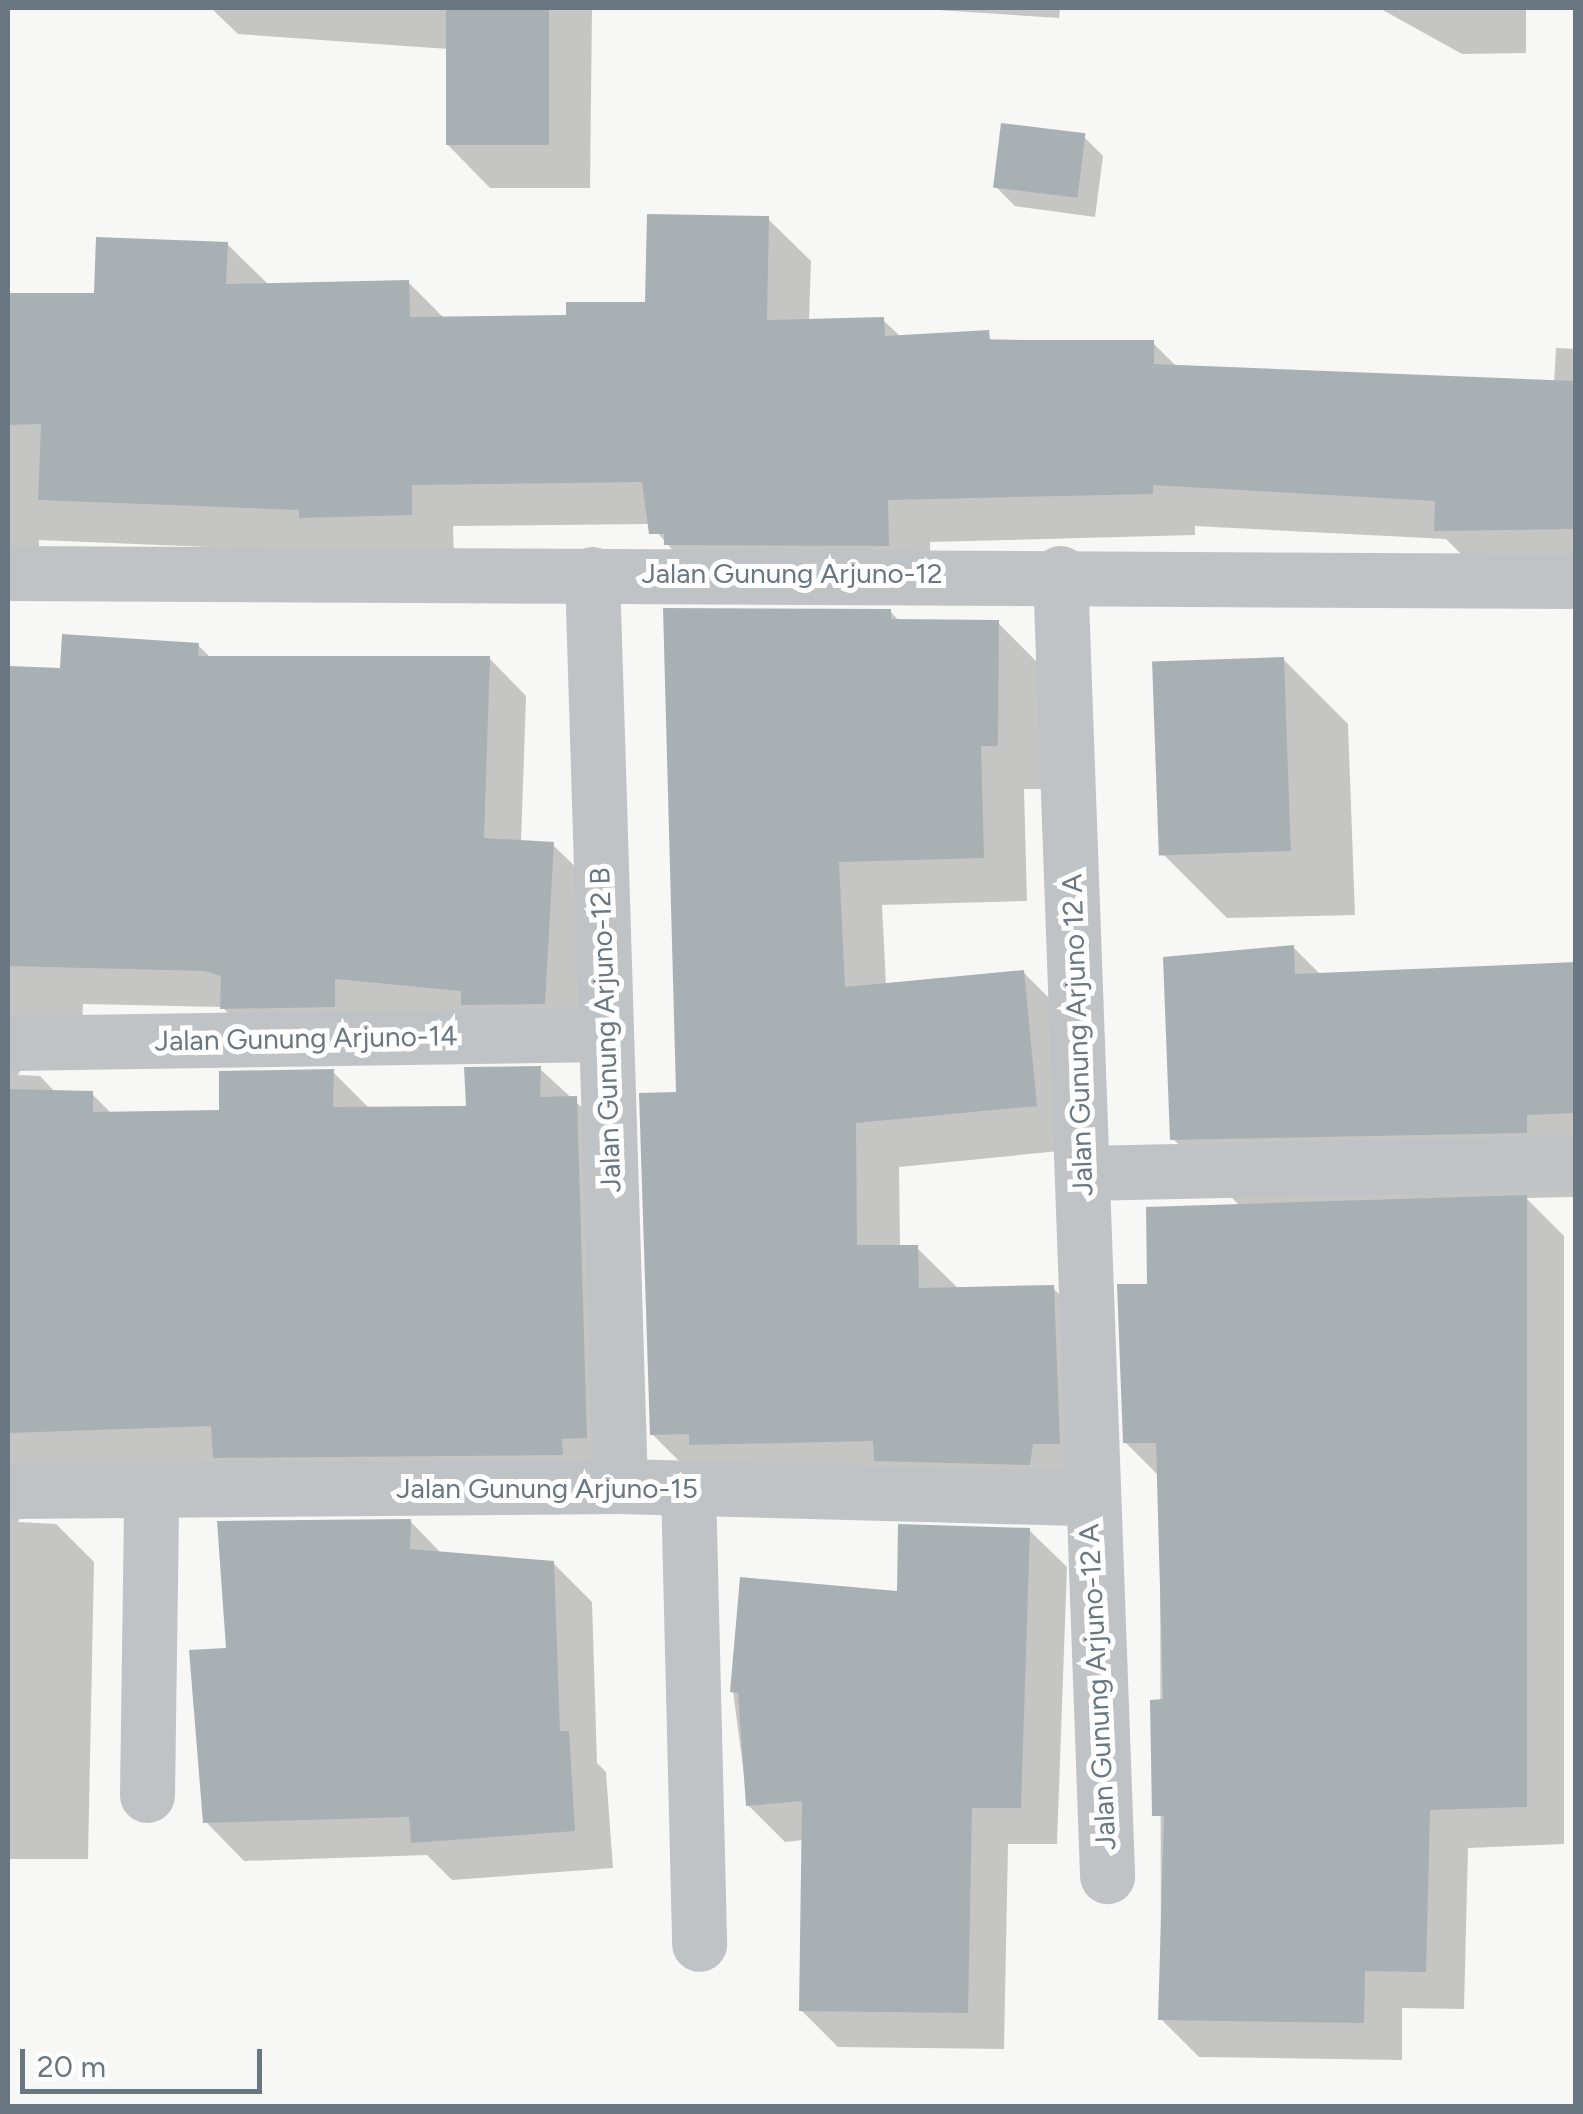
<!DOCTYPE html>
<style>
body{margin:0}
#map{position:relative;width:1583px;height:2114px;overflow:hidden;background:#f7f7f5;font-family:Figtree,sans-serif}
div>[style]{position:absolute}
.shadow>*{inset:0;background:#0003}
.building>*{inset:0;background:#a9b0b4;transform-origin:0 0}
.street>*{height:55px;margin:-27.5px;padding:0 27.5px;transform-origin:27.5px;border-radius:27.5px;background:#bfc3c6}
span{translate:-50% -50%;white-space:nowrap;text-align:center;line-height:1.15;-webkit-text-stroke:10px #fff;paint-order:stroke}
.street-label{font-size:28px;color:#697782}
.frame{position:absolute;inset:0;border:10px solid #697782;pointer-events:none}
.scale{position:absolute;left:20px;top:2049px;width:242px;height:45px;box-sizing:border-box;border:5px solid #697782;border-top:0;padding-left:12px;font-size:30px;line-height:35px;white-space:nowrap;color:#697782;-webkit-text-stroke:8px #fff;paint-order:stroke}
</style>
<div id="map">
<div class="shadow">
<div style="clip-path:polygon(211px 8px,592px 8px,590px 188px,490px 188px,447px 144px,448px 49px,238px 34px)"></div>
<div style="clip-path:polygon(907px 8px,1060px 8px,1059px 18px)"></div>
<div style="clip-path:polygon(1379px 8px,1526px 8px,1526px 53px,1462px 54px)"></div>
<div style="clip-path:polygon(1083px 136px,1103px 156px,1095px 217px,1015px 206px,995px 186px)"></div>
<div style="clip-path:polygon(768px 219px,811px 261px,809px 321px,883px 320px,901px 337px,1153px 343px,1178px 368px,1554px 384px,1556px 348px,1576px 349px,1576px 573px,1479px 572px,1446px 539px,1195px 526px,1195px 535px,930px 542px,931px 588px,694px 575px,650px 524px,453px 526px,454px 557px,39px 540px,39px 575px,8px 573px,8px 295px,96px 295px,227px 244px,269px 285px,408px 282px,445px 319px,568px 318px,647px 305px)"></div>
<div style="clip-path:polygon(890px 611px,900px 622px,998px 623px,1042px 667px,1041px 789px,1024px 789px,1027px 901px,882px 905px,886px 986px,1024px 973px,1068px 1017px,1080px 1149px,899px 1167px,900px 1248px,917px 1248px,959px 1289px,1053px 1288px,1097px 1332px,1103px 1487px,696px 1478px,652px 1434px,679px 1094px)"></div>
<div style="clip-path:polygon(198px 645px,212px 659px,489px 658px,526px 696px,521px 843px,553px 845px,591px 882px,581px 1040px,260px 1045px,222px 1007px,83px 1004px,81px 1048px,30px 1052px,18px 1075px,40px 1076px,56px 1093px,92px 1094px,112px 1114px,221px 1112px,333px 1072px,370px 1109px,469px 1109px,540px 1069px,613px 1136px,624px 1474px,29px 1501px,18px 1522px,56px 1524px,94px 1562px,88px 1859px,8px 1859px,8px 668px,62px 670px)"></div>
<div style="clip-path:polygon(1283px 659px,1348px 724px,1355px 915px,1227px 918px,1162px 853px)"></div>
<div style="clip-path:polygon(1294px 948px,1321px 975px,1576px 965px,1576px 1197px,1526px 1198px,1564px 1236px,1564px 1844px,1468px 1848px,1464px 2009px,1402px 2008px,1402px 2060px,1199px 2057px,1161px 2019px,1160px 1477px,1125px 1442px,1150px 1286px,1240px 1206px,1173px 1139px)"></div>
<div style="clip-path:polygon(410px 1521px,442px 1554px,553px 1563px,592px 1602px,597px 1763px,606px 1772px,613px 1868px,452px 1880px,427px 1855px,244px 1861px,206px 1822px,228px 1650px)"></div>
<div style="clip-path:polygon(1029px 1530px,1067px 1567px,1057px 1844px,1008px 1844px,1004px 2049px,838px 2047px,801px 2010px,804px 1840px,785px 1842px,748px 1805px,733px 1691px)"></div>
</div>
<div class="building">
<div style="left:446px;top:8px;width:103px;height:137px"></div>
<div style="left:1001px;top:123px;width:85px;height:65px;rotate:7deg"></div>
<div style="clip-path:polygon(647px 214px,769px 216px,767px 320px,884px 317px,885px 336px,989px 330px,990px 340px,1154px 340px,1154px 364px,1576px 381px,1576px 529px,1434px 531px,1435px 501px,1153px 485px,1153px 494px,888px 500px,889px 546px,664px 545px,664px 534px,649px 534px,642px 482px,412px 485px,412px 515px,299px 518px,299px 510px,38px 500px,41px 424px,8px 425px,8px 293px,94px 293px,96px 237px,228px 242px,226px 284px,409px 280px,410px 317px,566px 315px,566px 302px,645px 302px)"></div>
<div style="clip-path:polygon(663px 608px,891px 609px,891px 619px,999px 620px,998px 746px,981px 746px,984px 858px,839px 862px,845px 987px,1024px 970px,1037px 1106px,856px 1123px,857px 1245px,918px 1245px,919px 1288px,1054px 1285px,1060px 1444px,1033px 1444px,1030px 1465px,874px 1461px,873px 1441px,689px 1445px,689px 1434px,650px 1435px,639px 1093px,676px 1092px)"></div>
<div style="clip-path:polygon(62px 634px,199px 643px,198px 656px,490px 656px,484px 838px,554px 842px,545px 1004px,461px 1005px,461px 991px,335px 979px,335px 1007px,220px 1009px,221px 976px,205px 971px,8px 966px,8px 666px,60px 668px)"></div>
<div style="left:1284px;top:657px;width:194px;height:132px;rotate:88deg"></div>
<div style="clip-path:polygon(1294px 945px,1295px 974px,1576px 962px,1576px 1113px,1527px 1115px,1527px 1133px,1170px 1140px,1163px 957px)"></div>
<div style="clip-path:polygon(541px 1066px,540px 1097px,577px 1096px,587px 1438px,562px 1439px,563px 1455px,213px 1458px,211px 1426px,8px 1433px,8px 1089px,93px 1091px,93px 1112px,219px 1110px,219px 1071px,334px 1069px,333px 1107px,466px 1106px,464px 1067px)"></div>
<div style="clip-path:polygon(1527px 1195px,1527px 1807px,1430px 1810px,1426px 1972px,1365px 1971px,1364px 2023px,1158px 2020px,1164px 1816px,1152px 1816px,1150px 1700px,1163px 1699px,1156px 1443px,1123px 1443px,1117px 1284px,1147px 1284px,1146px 1207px)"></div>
<div style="clip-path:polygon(411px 1519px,410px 1549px,554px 1561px,560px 1731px,569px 1731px,575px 1831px,411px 1843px,409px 1817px,203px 1823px,189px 1650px,226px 1648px,217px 1521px)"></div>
<div style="clip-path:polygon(898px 1524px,1030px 1528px,1021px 1808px,972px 1808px,968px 2013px,799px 2011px,802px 1801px,746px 1806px,738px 1693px,730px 1692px,740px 1577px,897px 1591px)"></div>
</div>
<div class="street">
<div style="left:8px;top:573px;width:1568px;rotate:0.29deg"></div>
<div style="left:1060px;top:573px;width:1304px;rotate:87.93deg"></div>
<div style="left:592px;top:574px;width:912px;rotate:88.24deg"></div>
<div style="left:8px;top:1043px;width:596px;rotate:-0.87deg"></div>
<div style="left:1083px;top:1173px;width:493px;rotate:-1.2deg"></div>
<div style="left:688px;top:1487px;width:457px;rotate:88.6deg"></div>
<div style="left:8px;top:1491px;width:612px;rotate:-0.47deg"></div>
<div style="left:620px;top:1486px;width:467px;rotate:1.5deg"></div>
<div style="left:147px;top:1795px;width:305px;rotate:-89.2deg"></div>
</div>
<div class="street-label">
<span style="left:792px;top:573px">Jalan Gunung Arjuno-12</span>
<span style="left:605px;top:1030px;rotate:-92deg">Jalan Gunung Arjuno-12 B</span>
<span style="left:1077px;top:1035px;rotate:-92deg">Jalan Gunung Arjuno 12 A</span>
<span style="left:306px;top:1038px;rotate:-1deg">Jalan Gunung Arjuno-14</span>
<span style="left:547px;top:1488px">Jalan Gunung Arjuno-15</span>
<span style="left:1097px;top:1687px;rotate:-93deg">Jalan Gunung Arjuno-12 A</span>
</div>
<div class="frame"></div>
<div class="scale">20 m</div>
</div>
